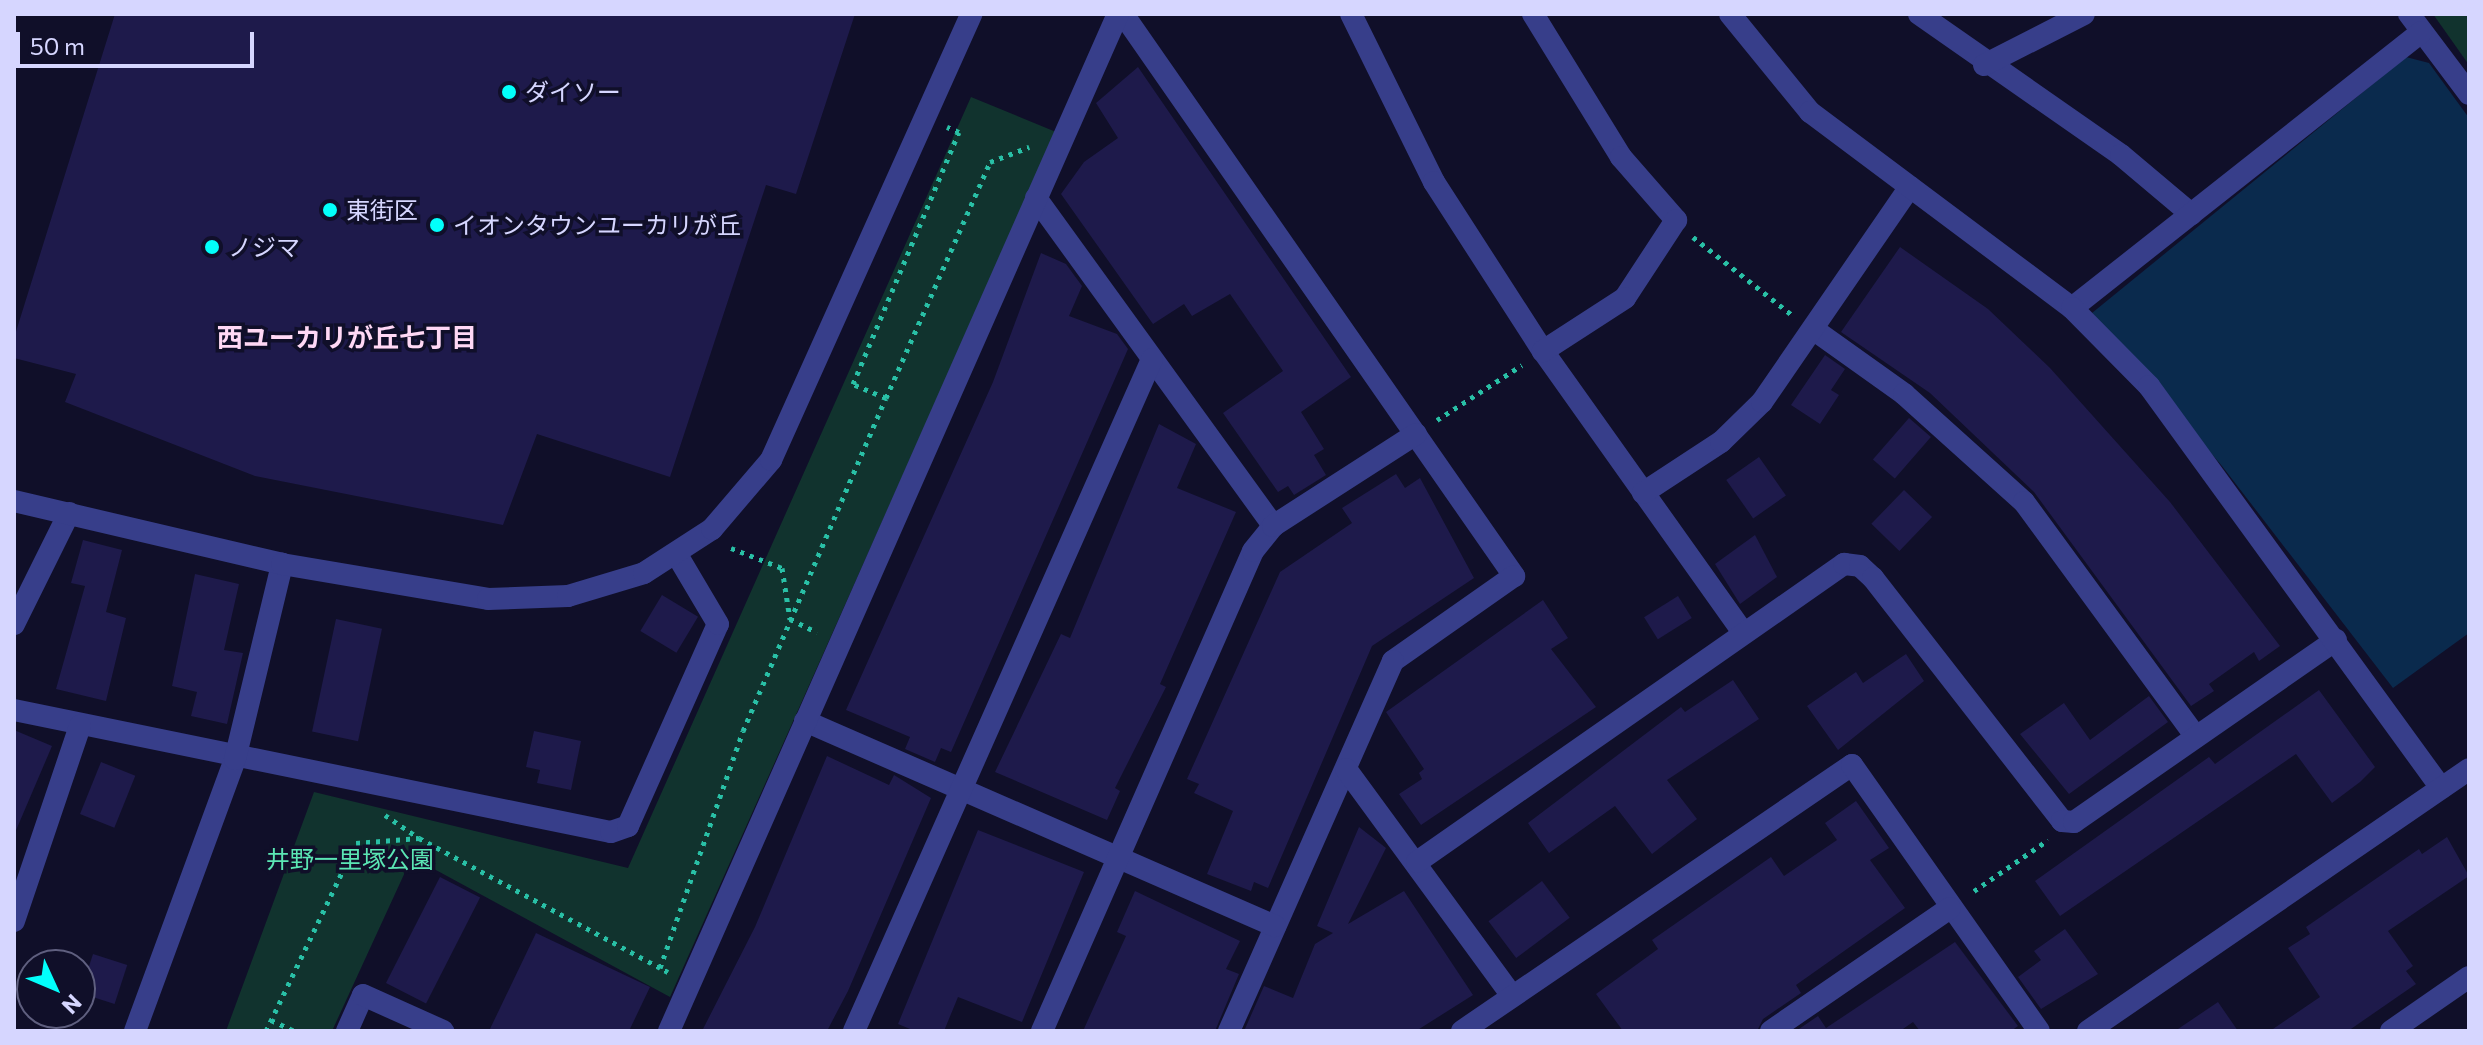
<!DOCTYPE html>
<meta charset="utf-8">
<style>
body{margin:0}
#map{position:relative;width:2483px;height:1045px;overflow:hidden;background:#100f29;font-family:Commissioner,"Noto Sans JP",sans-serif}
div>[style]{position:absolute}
.green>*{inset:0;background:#11332e}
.water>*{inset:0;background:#0a2a4d}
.building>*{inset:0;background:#1e1a4b;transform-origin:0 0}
.path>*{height:5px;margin-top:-2.5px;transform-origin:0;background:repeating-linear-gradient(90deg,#29c0a6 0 4px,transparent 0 10px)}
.minor>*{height:22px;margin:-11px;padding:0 11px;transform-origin:11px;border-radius:11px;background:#373e8a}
.tertiary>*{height:22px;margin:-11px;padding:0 11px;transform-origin:11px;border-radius:11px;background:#373e8a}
.dots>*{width:22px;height:22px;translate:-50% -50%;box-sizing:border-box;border:4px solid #100f29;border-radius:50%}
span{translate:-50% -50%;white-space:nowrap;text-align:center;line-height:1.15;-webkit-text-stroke:7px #100f29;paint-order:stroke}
.poi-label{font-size:24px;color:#d6d6ff}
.left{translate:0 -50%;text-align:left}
.park-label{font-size:24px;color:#5be6b4}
.neighbourhood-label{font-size:26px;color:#ffd8f5;font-weight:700}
.frame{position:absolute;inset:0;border:16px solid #d6d6ff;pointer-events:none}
.north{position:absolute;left:16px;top:949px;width:80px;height:80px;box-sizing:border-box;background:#100f29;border:2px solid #5f5f7f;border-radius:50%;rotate:134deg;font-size:22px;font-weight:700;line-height:32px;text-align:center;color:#d6d6ff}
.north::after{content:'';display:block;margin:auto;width:28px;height:36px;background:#02fffb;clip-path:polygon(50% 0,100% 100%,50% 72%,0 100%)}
.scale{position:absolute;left:16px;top:32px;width:238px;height:36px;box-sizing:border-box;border:4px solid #d6d6ff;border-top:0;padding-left:10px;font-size:24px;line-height:28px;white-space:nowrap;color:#d6d6ff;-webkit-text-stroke:6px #100f29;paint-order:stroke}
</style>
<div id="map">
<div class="green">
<div style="clip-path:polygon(2433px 14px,2469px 14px,2469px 65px)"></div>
<div style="clip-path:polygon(971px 97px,1056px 132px,670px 997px,412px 857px,332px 1031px,226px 1031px,314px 792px,628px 868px)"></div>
</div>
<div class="water">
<div style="clip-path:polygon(2406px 57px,2429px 63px,2469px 118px,2469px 633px,2393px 688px,2222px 466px,2092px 313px)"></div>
</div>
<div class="building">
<div style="clip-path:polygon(115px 14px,855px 14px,796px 194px,766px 185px,670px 477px,537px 434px,503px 525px,255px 476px,65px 402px,76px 374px,14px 358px,14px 338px)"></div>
<div style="clip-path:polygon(1138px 67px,1351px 377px,1301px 412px,1324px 449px,1314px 455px,1326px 475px,1294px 495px,1288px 486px,1278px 492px,1223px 413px,1283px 371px,1230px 294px,1192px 316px,1184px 304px,1153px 324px,1061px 194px,1084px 162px,1118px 138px,1096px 103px)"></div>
<div style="clip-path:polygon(1900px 247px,1988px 309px,2050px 368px,2170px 502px,2280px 646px,2259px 661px,2254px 652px,2209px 684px,2214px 691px,2191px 706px,2034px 492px,1930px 393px,1841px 332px)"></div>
<div style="clip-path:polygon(1041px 253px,1066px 264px,1082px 286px,1069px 316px,1117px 334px,1128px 349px,951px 752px,941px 748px,935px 762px,905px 749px,910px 737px,846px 710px,993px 382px)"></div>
<div style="clip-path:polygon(1825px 355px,1845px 369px,1831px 390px,1839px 395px,1820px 424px,1791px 405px)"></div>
<div style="left:1909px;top:418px;width:29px;height:55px;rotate:41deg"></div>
<div style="clip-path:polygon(1159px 424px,1196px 444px,1177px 488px,1236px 512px,1160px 684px,1166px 687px,1115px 788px,1120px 791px,1107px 820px,995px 772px,1061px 634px,1070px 638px)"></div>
<div style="left:1759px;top:457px;width:47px;height:40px;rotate:55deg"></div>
<div style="clip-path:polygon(1396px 474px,1405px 488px,1420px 478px,1474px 578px,1372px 646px,1268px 888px,1254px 882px,1251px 891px,1207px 874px,1233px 811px,1194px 793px,1199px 784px,1187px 779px,1280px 572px,1352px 523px,1342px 508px)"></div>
<div style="left:1904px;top:490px;width:39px;height:47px;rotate:44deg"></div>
<div style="clip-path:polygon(1755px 535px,1777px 577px,1740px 604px,1715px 564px)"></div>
<div style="clip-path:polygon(83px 540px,122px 550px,106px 612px,126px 618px,106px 701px,56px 689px,85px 586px,71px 583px)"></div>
<div style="clip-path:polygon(195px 574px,239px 584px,224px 650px,243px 653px,227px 724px,191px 716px,197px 692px,172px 686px)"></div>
<div style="left:662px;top:595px;width:42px;height:42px;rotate:31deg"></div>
<div style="left:1678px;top:596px;width:26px;height:40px;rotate:58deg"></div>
<div style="clip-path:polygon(1543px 600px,1568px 638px,1551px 649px,1596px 707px,1421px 825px,1399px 794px,1422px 779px,1419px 773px,1424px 769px,1386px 712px)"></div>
<div style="left:336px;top:619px;width:47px;height:115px;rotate:12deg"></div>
<div style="clip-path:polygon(1906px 654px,1924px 681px,1838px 750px,1807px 706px,1856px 672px,1863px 683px)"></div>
<div style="clip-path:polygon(1733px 680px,1759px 719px,1667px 780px,1697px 819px,1652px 854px,1615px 806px,1549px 853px,1528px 823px,1681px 707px,1685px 712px)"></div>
<div style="clip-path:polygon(2319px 690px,2375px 767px,2360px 782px,2332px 803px,2296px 754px,2060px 916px,2035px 881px,2209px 757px,2215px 764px)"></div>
<div style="clip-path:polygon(2149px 696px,2168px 722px,2069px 794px,2020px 734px,2064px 703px,2090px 740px)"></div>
<div style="clip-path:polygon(14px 730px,52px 746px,14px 835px)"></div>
<div style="clip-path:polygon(534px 731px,581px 741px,571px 790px,537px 783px,540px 770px,526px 767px)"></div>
<div style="clip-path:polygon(827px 756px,889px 785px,894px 775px,931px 798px,848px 991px,827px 1031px,702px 1031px,755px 927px)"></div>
<div style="left:101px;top:762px;width:37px;height:56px;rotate:22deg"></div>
<div style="clip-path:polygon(1856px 801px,1889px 848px,1870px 860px,1905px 908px,1796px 985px,1801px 993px,1763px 1019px,1757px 1031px,1623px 1031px,1596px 994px,1658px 949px,1652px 940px,1771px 857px,1784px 876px,1837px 840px,1825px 823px)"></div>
<div style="clip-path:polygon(1359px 827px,1386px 848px,1348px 924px,1404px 891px,1473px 995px,1416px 1031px,1244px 1031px,1264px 986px,1293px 998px,1315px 944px,1333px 933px,1317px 926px)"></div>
<div style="clip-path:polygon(978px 830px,1084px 872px,1022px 1022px,958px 997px,944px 1031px,915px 1031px,898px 1024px)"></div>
<div style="clip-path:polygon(2447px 837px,2469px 876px,2388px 931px,2413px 966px,2406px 971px,2416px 984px,2348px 1031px,2270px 1031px,2320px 997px,2288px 948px,2310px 934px,2306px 927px,2419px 849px,2422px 854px)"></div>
<div style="left:440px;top:877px;width:45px;height:119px;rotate:27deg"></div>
<div style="left:1542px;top:881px;width:46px;height:67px;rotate:53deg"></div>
<div style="clip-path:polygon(1135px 891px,1240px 941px,1226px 969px,1239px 974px,1215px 1031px,1083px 1031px,1126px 936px,1117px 932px)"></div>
<div style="clip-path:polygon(2065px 929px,2098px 974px,2041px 1009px,2018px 977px,2041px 960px,2034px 951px)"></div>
<div style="clip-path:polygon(536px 933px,650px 987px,629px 1031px,489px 1031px)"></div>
<div style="clip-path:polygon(1955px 942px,2018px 1026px,2011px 1031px,1920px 1031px,1913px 1022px,1900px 1031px,1796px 1031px,1818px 1016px,1826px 1028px)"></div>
<div style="left:93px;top:954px;width:36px;height:41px;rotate:18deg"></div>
<div style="clip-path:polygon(2218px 1002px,2238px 1031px,2175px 1031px)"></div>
</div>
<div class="path">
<div style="left:1693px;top:237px;width:126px;rotate:38.2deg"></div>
<div style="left:886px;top:398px;width:36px;rotate:-157deg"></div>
<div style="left:853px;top:384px;width:273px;rotate:-67.2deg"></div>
<div style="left:959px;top:132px;width:13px;rotate:-157deg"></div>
<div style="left:1437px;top:420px;width:101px;rotate:-32.9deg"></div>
<div style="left:731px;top:548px;width:55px;rotate:21.4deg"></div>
<div style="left:782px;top:568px;width:52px;rotate:81.1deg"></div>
<div style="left:790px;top:619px;width:30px;rotate:26deg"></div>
<div style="left:385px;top:815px;width:41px;rotate:34.1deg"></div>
<div style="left:1974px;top:891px;width:90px;rotate:-34.6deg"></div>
<div style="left:668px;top:972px;width:9px;rotate:-153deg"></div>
<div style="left:660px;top:968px;width:251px;rotate:-70.7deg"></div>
<div style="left:743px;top:731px;width:362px;rotate:-66.8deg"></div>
<div style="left:886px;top:398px;width:258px;rotate:-66.2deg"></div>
<div style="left:990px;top:162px;width:42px;rotate:-21deg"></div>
<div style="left:271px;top:1020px;width:26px;rotate:25deg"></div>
<div style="left:266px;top:1031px;width:208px;rotate:-64.4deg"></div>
<div style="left:356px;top:843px;width:63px;rotate:-4.5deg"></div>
<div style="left:419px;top:838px;width:274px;rotate:28.3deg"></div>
</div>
<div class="minor">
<div style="left:1123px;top:14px;width:685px;rotate:55.17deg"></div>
<div style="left:1514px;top:576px;width:148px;rotate:144.9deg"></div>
<div style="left:1393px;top:661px;width:405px;rotate:113.9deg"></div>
<div style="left:1351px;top:14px;width:187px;rotate:63.7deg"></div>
<div style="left:1434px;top:182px;width:201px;rotate:57.2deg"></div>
<div style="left:1543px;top:351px;width:345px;rotate:54.6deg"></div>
<div style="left:1533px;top:14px;width:168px;rotate:58.4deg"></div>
<div style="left:1621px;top:157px;width:84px;rotate:48.9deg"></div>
<div style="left:1676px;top:220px;width:93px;rotate:123.2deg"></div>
<div style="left:1625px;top:298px;width:98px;rotate:147.1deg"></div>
<div style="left:1919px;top:14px;width:246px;rotate:34.9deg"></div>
<div style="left:2121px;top:155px;width:92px;rotate:40.1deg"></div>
<div style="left:2409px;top:14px;width:100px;rotate:53.1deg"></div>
<div style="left:1984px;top:65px;width:112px;rotate:-27deg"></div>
<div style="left:1036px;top:198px;width:405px;rotate:54.1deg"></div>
<div style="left:2072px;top:308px;width:445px;rotate:-38.3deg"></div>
<div style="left:1813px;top:329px;width:112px;rotate:35.5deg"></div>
<div style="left:1904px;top:394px;width:161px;rotate:42deg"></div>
<div style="left:2024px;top:502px;width:291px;rotate:53.8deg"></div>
<div style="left:1643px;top:493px;width:93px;rotate:-33.2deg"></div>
<div style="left:1721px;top:442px;width:57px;rotate:-44.3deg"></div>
<div style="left:1762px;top:402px;width:261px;rotate:-55.5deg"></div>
<div style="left:14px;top:624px;width:124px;rotate:-63.6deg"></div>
<div style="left:14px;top:710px;width:609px;rotate:11.55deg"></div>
<div style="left:611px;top:832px;width:18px;rotate:-19deg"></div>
<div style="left:628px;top:826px;width:221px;rotate:-66deg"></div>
<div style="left:718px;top:624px;width:80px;rotate:-120.7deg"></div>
<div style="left:805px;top:721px;width:513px;rotate:23.57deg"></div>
<div style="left:1346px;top:769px;width:281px;rotate:53.8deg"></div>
<div style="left:1417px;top:862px;width:521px;rotate:-34.91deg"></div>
<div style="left:1844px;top:564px;width:16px;rotate:7deg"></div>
<div style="left:1860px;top:566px;width:18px;rotate:43deg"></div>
<div style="left:1873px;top:578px;width:308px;rotate:52.1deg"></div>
<div style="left:2062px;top:821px;width:12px;rotate:5deg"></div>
<div style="left:2074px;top:822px;width:319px;rotate:-34.8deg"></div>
<div style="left:14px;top:921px;width:206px;rotate:-71.3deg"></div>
<div style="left:135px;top:1031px;width:290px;rotate:-69.8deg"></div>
<div style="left:235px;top:759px;width:201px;rotate:-76.4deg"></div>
<div style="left:347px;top:1031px;width:39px;rotate:-66deg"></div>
<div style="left:363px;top:995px;width:88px;rotate:24.2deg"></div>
<div style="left:669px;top:1031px;width:1112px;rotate:-66.18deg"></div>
<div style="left:854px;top:1031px;width:735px;rotate:-66.08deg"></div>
<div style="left:1042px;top:1031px;width:524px;rotate:-66.27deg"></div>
<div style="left:1253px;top:551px;width:32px;rotate:-51deg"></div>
<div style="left:1273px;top:526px;width:170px;rotate:-32.8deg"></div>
<div style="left:1462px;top:1031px;width:472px;rotate:-34.3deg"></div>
<div style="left:1852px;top:765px;width:325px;rotate:54.9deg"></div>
<div style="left:1771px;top:1031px;width:217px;rotate:-34.5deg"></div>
<div style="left:2391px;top:1031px;width:95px;rotate:-34.7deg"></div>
</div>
<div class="tertiary">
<div style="left:1730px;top:14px;width:127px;rotate:50.8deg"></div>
<div style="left:1810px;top:112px;width:327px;rotate:36.8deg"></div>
<div style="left:2072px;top:308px;width:110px;rotate:45.4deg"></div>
<div style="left:2149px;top:386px;width:497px;rotate:54deg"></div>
<div style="left:14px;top:501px;width:275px;rotate:13.2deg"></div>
<div style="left:282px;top:564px;width:209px;rotate:9.6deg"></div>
<div style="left:488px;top:599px;width:80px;rotate:-2.1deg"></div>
<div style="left:568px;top:596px;width:79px;rotate:-16.8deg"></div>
<div style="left:644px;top:573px;width:81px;rotate:-32.9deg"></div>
<div style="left:712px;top:529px;width:91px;rotate:-49.5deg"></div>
<div style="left:771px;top:460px;width:489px;rotate:-65.8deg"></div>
<div style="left:2088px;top:1031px;width:462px;rotate:-34.5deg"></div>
</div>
<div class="dots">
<div style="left:509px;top:92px;background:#02fffb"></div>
<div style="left:330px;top:210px;background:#02fffb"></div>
<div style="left:437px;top:225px;background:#02fffb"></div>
<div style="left:212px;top:247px;background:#02fffb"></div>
</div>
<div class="poi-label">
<span class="left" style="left:525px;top:92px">ダイソー</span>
<span class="left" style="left:346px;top:210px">東街区</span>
<span class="left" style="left:453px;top:225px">イオンタウンユーカリが丘</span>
<span class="left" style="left:228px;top:247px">ノジマ</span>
</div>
<div class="park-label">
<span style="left:350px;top:859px">井野一里塚公園</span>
</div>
<div class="neighbourhood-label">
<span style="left:347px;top:337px">西ユーカリが丘七丁目</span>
</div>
<div class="frame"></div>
<div class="north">N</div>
<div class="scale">50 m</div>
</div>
